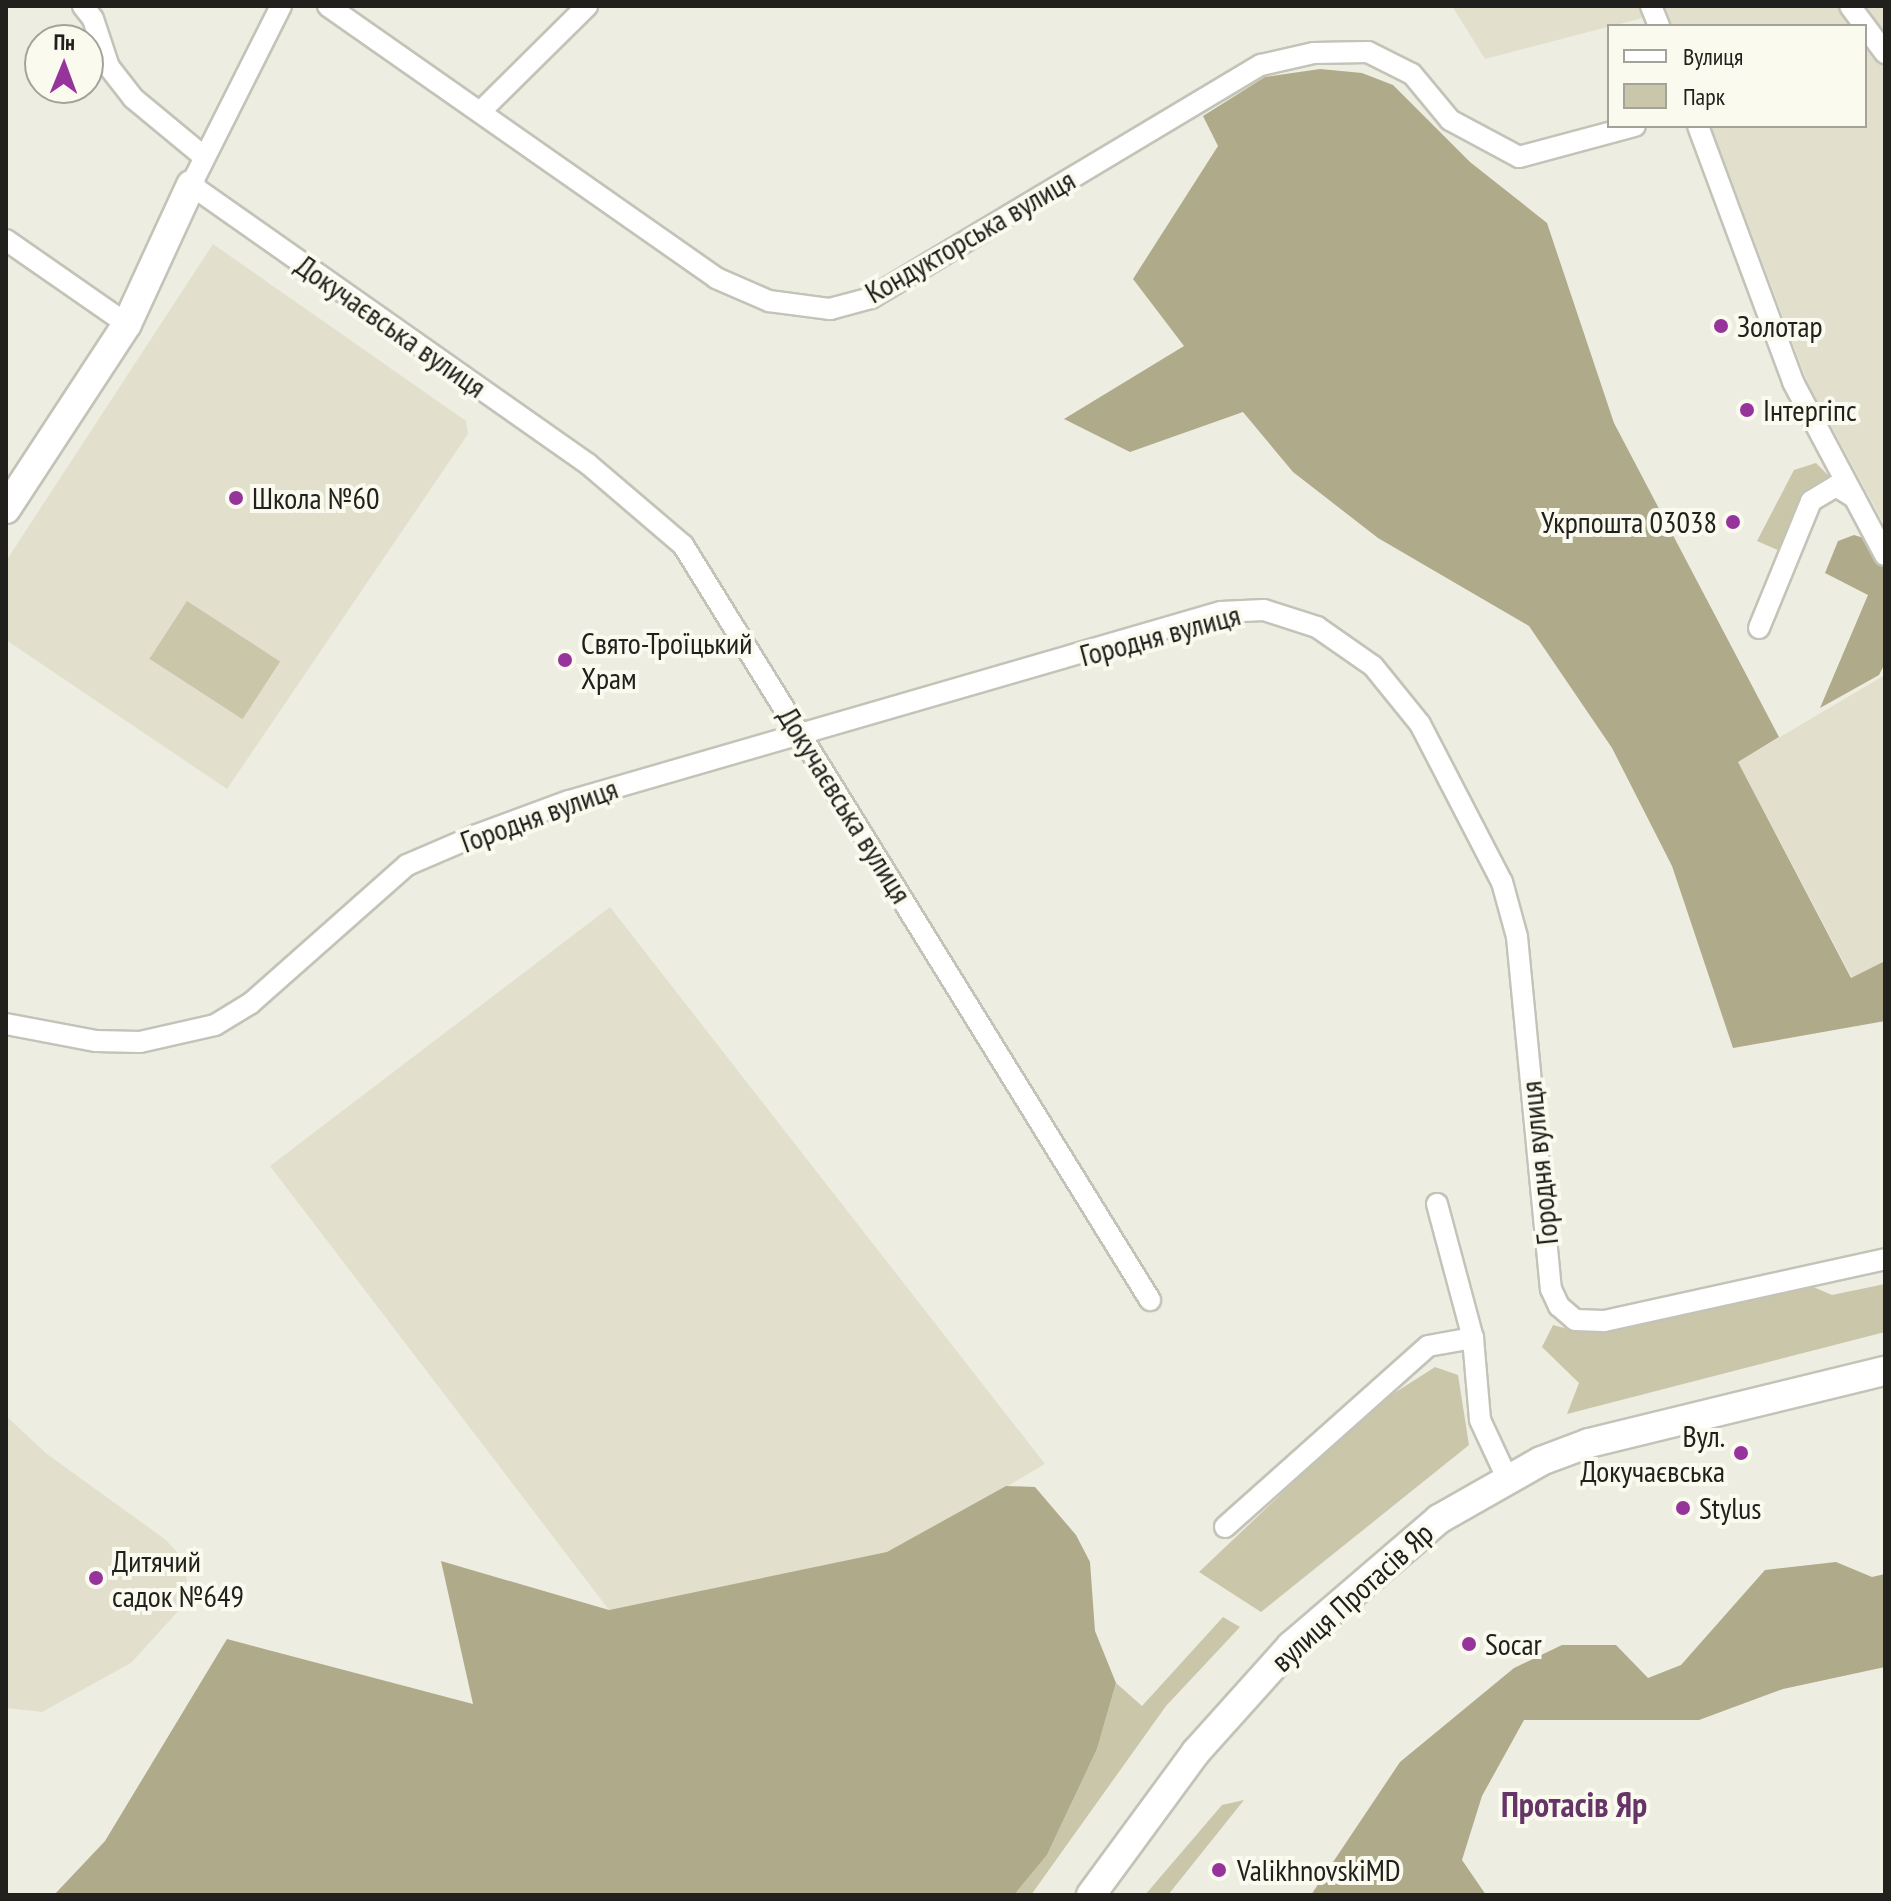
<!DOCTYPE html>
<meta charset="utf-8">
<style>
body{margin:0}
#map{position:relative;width:1891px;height:1901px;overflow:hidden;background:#eeede1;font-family:"PT Sans Narrow",sans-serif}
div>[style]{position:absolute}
.built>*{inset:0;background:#e2e0cd}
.green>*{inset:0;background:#cac6a9;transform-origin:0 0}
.forest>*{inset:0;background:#afaa8a}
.roads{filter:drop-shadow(2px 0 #c4c3b8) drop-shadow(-2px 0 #c4c3b8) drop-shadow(0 2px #c4c3b8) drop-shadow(0 -2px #c4c3b8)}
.street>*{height:20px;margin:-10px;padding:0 10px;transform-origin:10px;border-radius:10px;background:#fff}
.secondary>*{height:28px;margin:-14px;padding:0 14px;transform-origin:14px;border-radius:14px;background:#fff}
.dots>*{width:22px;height:22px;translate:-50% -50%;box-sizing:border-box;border:4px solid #fbfaef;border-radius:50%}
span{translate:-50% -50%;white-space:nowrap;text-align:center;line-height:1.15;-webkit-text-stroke:8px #fbfaef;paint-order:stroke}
.street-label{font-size:30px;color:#21201c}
.poi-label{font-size:30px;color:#21201c}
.left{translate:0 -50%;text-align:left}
.right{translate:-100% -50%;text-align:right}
.quarter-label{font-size:34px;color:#663568;font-weight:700}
.frame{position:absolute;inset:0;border:8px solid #21201c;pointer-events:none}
.legend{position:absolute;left:1607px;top:24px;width:260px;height:104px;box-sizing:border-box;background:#fbfaef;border:2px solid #a4a39b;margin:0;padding:10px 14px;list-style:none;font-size:24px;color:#21201c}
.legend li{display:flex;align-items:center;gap:16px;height:40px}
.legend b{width:40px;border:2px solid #a4a39b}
.north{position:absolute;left:24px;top:24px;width:80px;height:80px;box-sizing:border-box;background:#fbfaef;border:2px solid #a4a39b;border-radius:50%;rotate:1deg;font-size:22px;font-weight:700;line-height:32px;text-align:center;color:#21201c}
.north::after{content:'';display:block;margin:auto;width:28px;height:36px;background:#96349b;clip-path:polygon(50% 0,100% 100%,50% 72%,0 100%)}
</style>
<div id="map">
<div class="built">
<div style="clip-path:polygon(1452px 6px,1885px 6px,1885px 526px,1807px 381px,1730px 176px,1705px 126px,1865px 126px,1865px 26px,1656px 26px,1650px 16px,1485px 59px)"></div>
<div style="clip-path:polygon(213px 244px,466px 421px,468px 434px,227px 789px,6px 640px,6px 561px)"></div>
<div style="clip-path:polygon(1885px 675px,1885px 961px,1852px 978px,1738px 762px)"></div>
<div style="clip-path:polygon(610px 907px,1045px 1464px,892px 1554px,609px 1610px,270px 1166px)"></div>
<div style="clip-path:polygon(6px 1416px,47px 1454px,166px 1540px,183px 1559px,190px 1598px,131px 1663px,42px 1712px,6px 1708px)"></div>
</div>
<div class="green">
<div style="clip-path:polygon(1816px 463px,1829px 476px,1805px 493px,1780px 551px,1757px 541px,1794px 470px)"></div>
<div style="left:187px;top:601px;width:111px;height:69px;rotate:33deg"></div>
<div style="clip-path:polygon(1885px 1284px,1885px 1332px,1567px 1414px,1579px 1383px,1542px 1347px,1553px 1325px,1579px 1332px,1811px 1286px,1832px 1295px)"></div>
<div style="clip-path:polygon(1435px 1367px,1458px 1375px,1469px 1445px,1261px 1612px,1199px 1572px,1374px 1406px)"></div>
<div style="clip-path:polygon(1223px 1617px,1240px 1627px,1166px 1706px,1031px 1895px,1014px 1895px,1047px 1855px,1097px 1749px,1116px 1683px,1142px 1706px)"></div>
<div style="clip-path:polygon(1244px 1800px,1168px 1895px,1145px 1895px,1222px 1805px)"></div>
</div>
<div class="forest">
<div style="clip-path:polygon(1320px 69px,1362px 73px,1393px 85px,1470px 162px,1547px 223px,1614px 423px,1779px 737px,1738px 762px,1851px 978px,1885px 961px,1885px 1021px,1733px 1048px,1672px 866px,1612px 748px,1529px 626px,1378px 538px,1293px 472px,1243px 412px,1130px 452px,1064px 419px,1184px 346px,1133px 279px,1218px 146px,1203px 116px,1265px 77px)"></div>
<div style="clip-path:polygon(1854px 535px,1870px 540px,1885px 568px,1885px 663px,1879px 675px,1820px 708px,1868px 595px,1825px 573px,1838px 541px)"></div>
<div style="clip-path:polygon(1006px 1486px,1035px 1487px,1076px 1535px,1090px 1562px,1095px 1631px,1116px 1683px,1097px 1749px,1047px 1855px,1014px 1895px,54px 1895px,105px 1841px,227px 1639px,473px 1704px,441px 1561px,609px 1610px,887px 1552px)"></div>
<div style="clip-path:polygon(1836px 1562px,1872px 1577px,1885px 1574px,1885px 1667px,1783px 1689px,1699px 1720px,1524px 1720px,1482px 1796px,1462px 1860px,1486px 1895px,1311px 1895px,1400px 1762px,1514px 1668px,1562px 1645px,1616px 1645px,1648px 1678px,1681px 1665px,1765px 1570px)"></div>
</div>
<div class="roads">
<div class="street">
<div style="left:83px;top:6px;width:16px;rotate:52deg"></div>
<div style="left:93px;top:19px;width:51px;rotate:71.6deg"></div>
<div style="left:109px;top:67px;width:39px;rotate:52deg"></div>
<div style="left:133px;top:98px;width:89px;rotate:39.6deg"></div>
<div style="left:281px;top:6px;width:200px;rotate:116.7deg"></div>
<div style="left:191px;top:185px;width:485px;rotate:35.1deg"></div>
<div style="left:588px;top:464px;width:125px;rotate:40.5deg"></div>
<div style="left:683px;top:545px;width:888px;rotate:58.26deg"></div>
<div style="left:328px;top:6px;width:474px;rotate:35deg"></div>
<div style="left:716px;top:278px;width:58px;rotate:23.5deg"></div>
<div style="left:769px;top:301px;width:62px;rotate:7.5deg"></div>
<div style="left:830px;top:309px;width:42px;rotate:-15deg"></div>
<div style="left:871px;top:298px;width:454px;rotate:-30.9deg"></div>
<div style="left:1261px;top:65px;width:54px;rotate:-12.8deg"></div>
<div style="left:1314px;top:53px;width:54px;rotate:-1.1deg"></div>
<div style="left:1368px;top:52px;width:49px;rotate:26.6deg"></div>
<div style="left:1412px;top:74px;width:60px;rotate:50.4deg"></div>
<div style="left:1450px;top:120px;width:78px;rotate:28.2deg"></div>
<div style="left:1519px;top:157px;width:120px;rotate:-15deg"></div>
<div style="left:1651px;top:6px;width:22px;rotate:68deg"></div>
<div style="left:1850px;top:6px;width:59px;rotate:53.3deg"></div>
<div style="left:482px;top:110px;width:148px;rotate:-44.7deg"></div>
<div style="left:1698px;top:126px;width:273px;rotate:69.6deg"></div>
<div style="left:1793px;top:382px;width:196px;rotate:62deg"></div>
<div style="left:6px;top:240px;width:147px;rotate:34.8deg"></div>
<div style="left:1759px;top:628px;width:137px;rotate:-67.7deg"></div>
<div style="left:1811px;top:501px;width:29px;rotate:-31deg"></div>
<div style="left:1836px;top:486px;width:22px;rotate:32deg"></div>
<div style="left:6px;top:1024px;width:92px;rotate:10.7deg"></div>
<div style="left:96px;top:1041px;width:44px;rotate:1.3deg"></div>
<div style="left:140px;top:1042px;width:77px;rotate:-12.8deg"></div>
<div style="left:215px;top:1025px;width:42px;rotate:-31.4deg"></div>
<div style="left:251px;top:1003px;width:208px;rotate:-41.5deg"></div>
<div style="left:407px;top:865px;width:76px;rotate:-23.2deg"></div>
<div style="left:477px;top:835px;width:98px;rotate:-20.3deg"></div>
<div style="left:569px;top:801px;width:679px;rotate:-16.17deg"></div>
<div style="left:1221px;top:612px;width:43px;rotate:-2.7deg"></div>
<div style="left:1264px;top:610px;width:56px;rotate:17.8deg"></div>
<div style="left:1317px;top:627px;width:68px;rotate:34.9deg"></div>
<div style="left:1373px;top:666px;width:75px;rotate:51deg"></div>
<div style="left:1420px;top:724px;width:178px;rotate:62.6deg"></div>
<div style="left:1502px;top:882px;width:57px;rotate:74.7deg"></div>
<div style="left:1517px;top:937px;width:354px;rotate:84.5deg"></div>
<div style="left:1551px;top:1289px;width:19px;rotate:65deg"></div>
<div style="left:1559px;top:1306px;width:21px;rotate:41deg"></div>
<div style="left:1575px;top:1320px;width:29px;rotate:2deg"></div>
<div style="left:1604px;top:1321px;width:288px;rotate:-12.4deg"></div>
<div style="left:1437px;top:1204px;width:139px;rotate:75deg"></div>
<div style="left:1473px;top:1338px;width:82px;rotate:85.1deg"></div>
<div style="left:1480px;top:1420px;width:64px;rotate:65deg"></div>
<div style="left:1225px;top:1527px;width:272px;rotate:-41.7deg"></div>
<div style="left:1428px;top:1346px;width:46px;rotate:-10.1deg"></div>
</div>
<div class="secondary">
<div style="left:6px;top:509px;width:221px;rotate:-56.8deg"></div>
<div style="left:127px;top:324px;width:153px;rotate:-65.3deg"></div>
<div style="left:1091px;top:1895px;width:177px;rotate:-53.7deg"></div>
<div style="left:1196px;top:1752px;width:142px;rotate:-48.1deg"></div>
<div style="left:1291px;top:1646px;width:195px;rotate:-40.6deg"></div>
<div style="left:1439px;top:1519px;width:117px;rotate:-29.6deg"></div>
<div style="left:1541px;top:1461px;width:51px;rotate:-20.6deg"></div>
<div style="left:1589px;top:1443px;width:305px;rotate:-13.7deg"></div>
</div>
</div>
<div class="dots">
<div style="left:1721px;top:326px;background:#96349b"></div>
<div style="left:1747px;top:410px;background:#96349b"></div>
<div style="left:236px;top:498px;background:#96349b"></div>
<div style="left:1733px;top:522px;background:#96349b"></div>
<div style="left:565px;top:660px;background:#96349b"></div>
<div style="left:1741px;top:1453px;background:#96349b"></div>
<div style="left:1683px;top:1508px;background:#96349b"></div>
<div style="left:96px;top:1578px;background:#96349b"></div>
<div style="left:1469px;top:1644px;background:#96349b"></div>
<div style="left:1219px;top:1870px;background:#96349b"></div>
</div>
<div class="street-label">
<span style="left:970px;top:236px;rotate:-30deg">Кондукторська вулиця</span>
<span style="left:391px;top:326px;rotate:35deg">Докучаєвська вулиця</span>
<span style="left:1160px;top:635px;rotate:-15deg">Городня вулиця</span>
<span style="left:845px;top:805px;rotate:58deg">Докучаєвська вулиця</span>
<span style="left:539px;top:815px;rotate:-20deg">Городня вулиця</span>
<span style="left:1539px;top:1163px;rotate:-96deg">Городня вулиця</span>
<span style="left:1352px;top:1597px;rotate:-42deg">вулиця Протасів Яр</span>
</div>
<div class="poi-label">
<span class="left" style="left:1737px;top:326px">Золотар</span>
<span class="left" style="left:1763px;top:410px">Інтергіпс</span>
<span class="left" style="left:252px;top:498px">Школа №60</span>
<span class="right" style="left:1717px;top:522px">Укрпошта 03038</span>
<span class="left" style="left:581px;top:660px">Свято-Троїцький<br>Храм</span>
<span class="right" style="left:1725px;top:1453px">Вул.<br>Докучаєвська</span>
<span class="left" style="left:1699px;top:1508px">Stylus</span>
<span class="left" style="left:112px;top:1578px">Дитячий<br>садок №649</span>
<span class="left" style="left:1485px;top:1644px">Socar</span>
<span class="left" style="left:1237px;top:1870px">ValikhnovskiMD</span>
</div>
<div class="quarter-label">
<span style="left:1574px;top:1805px">Протасів Яр</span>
</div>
<div class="frame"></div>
<ul class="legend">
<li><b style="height:10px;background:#fff"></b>Вулиця</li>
<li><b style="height:22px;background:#cac6a9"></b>Парк</li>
</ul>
<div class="north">Пн</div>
</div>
